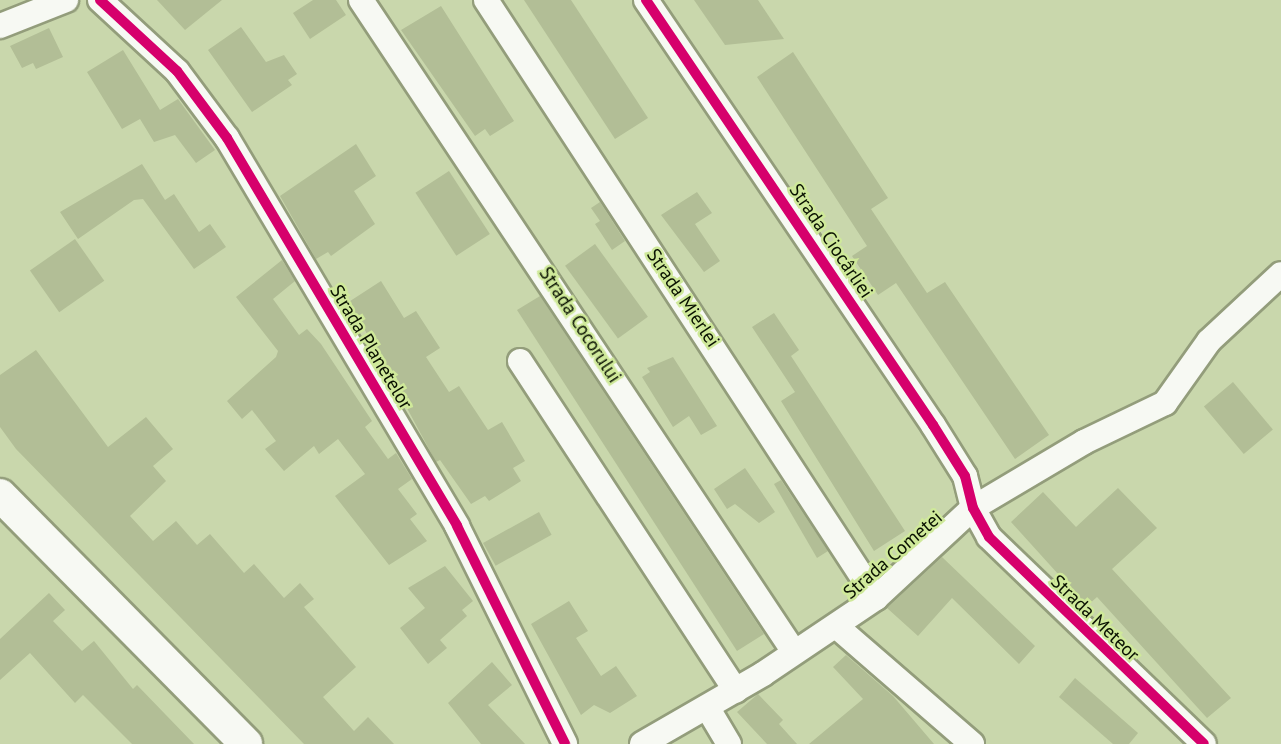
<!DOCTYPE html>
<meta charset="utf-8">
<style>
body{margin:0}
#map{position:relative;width:1281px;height:744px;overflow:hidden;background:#c9d7ac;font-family:"PT Sans",sans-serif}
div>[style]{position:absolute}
.building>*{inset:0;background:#b2be96;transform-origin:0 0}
.roads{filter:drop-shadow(2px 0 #939d7b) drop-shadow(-2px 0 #939d7b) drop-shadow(0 2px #939d7b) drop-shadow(0 -2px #939d7b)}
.minor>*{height:24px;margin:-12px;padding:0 12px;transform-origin:12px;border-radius:12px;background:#f7f9f3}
.major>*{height:32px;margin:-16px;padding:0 16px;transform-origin:16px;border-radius:16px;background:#f7f9f3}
.cycleway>*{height:10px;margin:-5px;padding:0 5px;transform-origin:5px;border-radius:5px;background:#d6006c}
span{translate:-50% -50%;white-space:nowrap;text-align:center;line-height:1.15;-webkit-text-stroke:5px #cfe99a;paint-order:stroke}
.street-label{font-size:19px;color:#091100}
</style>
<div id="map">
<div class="building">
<div style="clip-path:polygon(157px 0,222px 0,185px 30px)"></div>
<div style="clip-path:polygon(313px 0,336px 0,346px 15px,310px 39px,293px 13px)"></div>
<div style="clip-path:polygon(524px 0,571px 0,648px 118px,615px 139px)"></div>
<div style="clip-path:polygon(694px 0,758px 0,784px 39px,725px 45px)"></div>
<div style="clip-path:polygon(441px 6px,514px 121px,490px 136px,485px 129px,475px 136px,401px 30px)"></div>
<div style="clip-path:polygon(241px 27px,266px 62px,284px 55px,297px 74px,288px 80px,292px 85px,252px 112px,208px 50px)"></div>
<div style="clip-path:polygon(49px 28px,63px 57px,36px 69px,33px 63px,22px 68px,10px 46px)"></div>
<div style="clip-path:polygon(123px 50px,160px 110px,178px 99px,215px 150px,196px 163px,175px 135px,154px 142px,140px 119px,122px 129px,87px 72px)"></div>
<div style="clip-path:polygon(793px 52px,888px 198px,871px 209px,927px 293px,945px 282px,1049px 435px,1015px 459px,896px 283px,878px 295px,852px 256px,867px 246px,757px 77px)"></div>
<div style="clip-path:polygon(356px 144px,376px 176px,354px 191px,375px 224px,331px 256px,328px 252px,316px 259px,280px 196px)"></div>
<div style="clip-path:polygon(142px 164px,165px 200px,174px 194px,199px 232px,210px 224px,226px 247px,194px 269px,143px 199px,134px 200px,78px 239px,60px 212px)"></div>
<div style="left:449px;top:171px;width:75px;height:40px;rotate:57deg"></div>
<div style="clip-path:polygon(697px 192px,712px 213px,695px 224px,720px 261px,704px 272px,661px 215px)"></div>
<div style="clip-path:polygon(600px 202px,625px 241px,612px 250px,595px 224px,600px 221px,591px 208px)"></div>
<div style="left:75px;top:239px;width:51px;height:55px;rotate:55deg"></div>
<div style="left:595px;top:244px;width:90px;height:37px;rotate:54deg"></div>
<div style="clip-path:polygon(282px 260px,295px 281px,273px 299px,299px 335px,307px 329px,321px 344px,372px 421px,365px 427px,388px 459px,396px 453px,412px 479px,398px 489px,417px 514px,410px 519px,427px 541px,389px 565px,335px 496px,365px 474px,338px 439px,319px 454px,314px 446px,284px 471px,265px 449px,276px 441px,252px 410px,242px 419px,227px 401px,276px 357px,278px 351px,236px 297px)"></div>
<div style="clip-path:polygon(381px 281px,404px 318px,416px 311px,440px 348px,426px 357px,449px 392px,459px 386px,488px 430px,502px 422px,525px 461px,513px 468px,521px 481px,489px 501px,485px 496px,471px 504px,440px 460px,436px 462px,360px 321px,356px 323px,344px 305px)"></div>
<div style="clip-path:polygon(540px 296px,764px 634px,737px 651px,517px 310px)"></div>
<div style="clip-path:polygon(774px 313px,799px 350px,791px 356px,905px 531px,874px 551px,781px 401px,795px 392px,752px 327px)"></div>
<div style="clip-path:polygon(36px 350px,108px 447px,146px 417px,173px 449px,153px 466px,166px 481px,130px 516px,153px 541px,176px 521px,197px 545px,210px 534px,244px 573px,254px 564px,284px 598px,300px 583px,314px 599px,304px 607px,356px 667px,323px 697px,354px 731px,368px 717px,394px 744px,304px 744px,16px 449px,0 427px,0 375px)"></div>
<div style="clip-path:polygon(673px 357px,717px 426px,701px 435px,689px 416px,673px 427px,642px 377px,650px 372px,647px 368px)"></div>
<div style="left:1233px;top:382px;width:62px;height:38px;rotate:50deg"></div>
<div style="clip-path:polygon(745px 468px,775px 512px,759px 523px,735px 504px,727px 509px,714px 489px)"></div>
<div style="clip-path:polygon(781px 480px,828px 551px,817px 558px,774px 484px)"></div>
<div style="clip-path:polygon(1118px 488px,1157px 528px,1112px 569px,1231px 698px,1207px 718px,1097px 597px,1087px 606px,1011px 522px,1043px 492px,1076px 527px)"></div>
<div style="left:539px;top:512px;width:26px;height:64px;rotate:61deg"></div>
<div style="clip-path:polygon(942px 557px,1035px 646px,1019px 664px,952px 598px,918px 636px,887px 608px)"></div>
<div style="clip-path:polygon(445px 566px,473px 601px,462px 610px,467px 616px,440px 640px,447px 648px,428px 664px,400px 628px,425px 608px,408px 588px)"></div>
<div style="clip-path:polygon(49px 593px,65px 610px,53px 621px,82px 651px,94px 641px,133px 689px,137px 685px,194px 744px,132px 744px,83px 695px,75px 703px,30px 653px,0 680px,0 639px)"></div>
<div style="clip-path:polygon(569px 601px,588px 631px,576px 638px,601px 676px,616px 666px,637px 696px,610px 713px,594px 705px,581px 715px,531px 624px)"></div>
<div style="clip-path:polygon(846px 655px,893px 696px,934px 744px,809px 744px,863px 699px,833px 667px)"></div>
<div style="clip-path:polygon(492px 662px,512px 685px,488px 705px,525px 744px,481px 744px,448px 703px)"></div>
<div style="clip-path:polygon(1075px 678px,1138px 733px,1129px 744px,1113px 744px,1059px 697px)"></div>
<div style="clip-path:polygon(758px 694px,783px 720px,779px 724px,797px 744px,767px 744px,737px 712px)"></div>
</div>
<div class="roads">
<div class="minor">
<div style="left:100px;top:0;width:105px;rotate:42.7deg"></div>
<div style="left:177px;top:71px;width:84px;rotate:53.3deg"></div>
<div style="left:227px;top:138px;width:451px;rotate:59.3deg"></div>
<div style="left:457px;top:526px;width:243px;rotate:63.6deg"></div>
<div style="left:361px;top:0;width:783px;rotate:56.41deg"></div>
<div style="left:486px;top:0;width:714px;rotate:56.89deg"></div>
<div style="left:646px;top:0;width:513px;rotate:55.97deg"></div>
<div style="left:933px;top:425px;width:60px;rotate:57.9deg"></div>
<div style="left:965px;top:476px;width:33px;rotate:76deg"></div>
<div style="left:973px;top:508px;width:33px;rotate:61deg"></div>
<div style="left:989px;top:537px;width:298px;rotate:43.9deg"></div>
<div style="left:0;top:26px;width:71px;rotate:-21.5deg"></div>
<div style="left:520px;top:361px;width:394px;rotate:56.8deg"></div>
<div style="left:836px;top:626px;width:180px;rotate:40.9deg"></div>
<div style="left:707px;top:707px;width:43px;rotate:59.3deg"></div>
<div style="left:642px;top:744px;width:140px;rotate:-30deg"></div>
<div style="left:763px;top:674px;width:136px;rotate:-33.9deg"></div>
<div style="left:876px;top:598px;width:132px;rotate:-42.9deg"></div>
<div style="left:973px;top:508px;width:129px;rotate:-30.7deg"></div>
<div style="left:1084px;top:442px;width:90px;rotate:-25.7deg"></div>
<div style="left:1165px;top:403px;width:76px;rotate:-54.6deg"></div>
<div style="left:1209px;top:341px;width:98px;rotate:-42.9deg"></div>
</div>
<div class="major">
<div style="left:0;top:495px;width:350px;rotate:45.3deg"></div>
</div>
</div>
<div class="cycleway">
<div style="left:100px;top:0;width:105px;rotate:42.7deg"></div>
<div style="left:177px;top:71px;width:84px;rotate:53.3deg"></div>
<div style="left:227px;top:138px;width:451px;rotate:59.3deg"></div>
<div style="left:457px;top:526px;width:243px;rotate:63.6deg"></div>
<div style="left:646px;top:0;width:513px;rotate:55.97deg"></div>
<div style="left:933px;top:425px;width:60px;rotate:57.9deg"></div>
<div style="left:965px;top:476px;width:33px;rotate:76deg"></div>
<div style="left:973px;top:508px;width:33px;rotate:61deg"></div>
<div style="left:989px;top:537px;width:298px;rotate:43.9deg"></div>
</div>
<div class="street-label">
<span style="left:831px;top:241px;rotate:56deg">Strada Ciocârliei</span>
<span style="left:683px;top:298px;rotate:56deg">Strada Mierlei</span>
<span style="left:580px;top:325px;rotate:57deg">Strada Cocorului</span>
<span style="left:371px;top:347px;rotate:59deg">Strada Planetelor</span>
<span style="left:893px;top:555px;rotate:-41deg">Strada Cometei</span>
<span style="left:1095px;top:618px;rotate:44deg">Strada Meteor</span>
</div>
</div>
